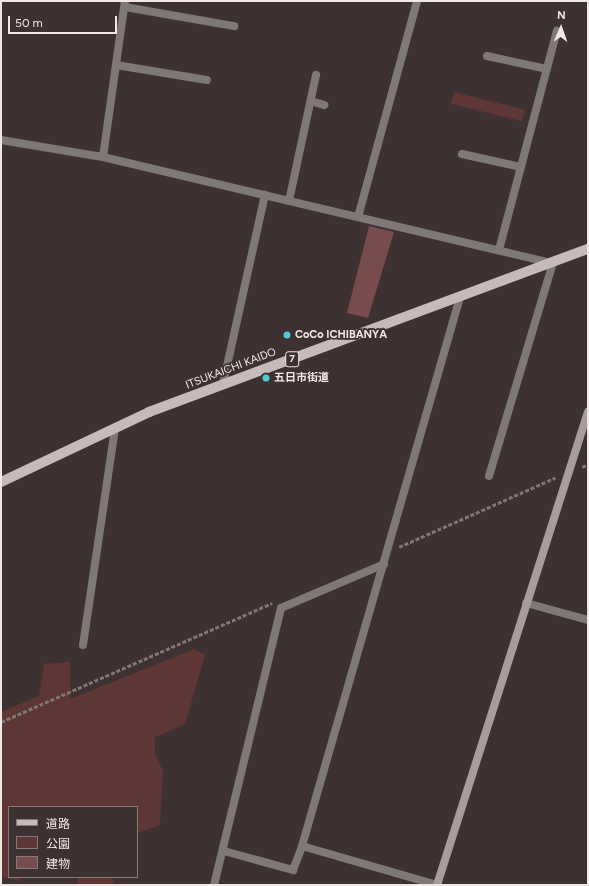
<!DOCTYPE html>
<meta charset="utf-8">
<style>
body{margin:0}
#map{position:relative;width:589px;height:886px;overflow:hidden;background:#3e3131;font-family:Figtree,"Noto Sans JP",sans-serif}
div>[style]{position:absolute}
.green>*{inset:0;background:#5f3636;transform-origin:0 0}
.building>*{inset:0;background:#784c4c}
.path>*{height:2.5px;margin-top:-1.25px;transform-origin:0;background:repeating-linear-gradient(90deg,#817675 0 4px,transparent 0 6px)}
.lane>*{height:8px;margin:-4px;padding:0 4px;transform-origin:4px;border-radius:4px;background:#7e7878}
.street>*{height:8px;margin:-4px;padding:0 4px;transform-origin:4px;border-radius:4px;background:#7e7878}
.secondary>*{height:8px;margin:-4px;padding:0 4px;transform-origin:4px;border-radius:4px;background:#a89d9d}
.primary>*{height:10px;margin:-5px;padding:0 5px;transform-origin:5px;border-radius:5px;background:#c7baba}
.dots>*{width:11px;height:11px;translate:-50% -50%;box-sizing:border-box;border:2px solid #3e3131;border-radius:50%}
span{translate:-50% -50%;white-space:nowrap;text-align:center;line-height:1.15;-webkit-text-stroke:3.5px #3e3131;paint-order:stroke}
.shield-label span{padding:1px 3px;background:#3e3131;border:1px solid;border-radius:3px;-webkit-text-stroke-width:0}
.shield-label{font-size:10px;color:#f0e8e7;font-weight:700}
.poi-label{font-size:11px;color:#f0e8e7;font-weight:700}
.left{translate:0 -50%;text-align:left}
.street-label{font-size:11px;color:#f0e8e7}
.frame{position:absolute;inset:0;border:2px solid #f0e8e7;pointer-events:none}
.legend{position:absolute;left:8px;top:806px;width:130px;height:72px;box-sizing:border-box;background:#3e3131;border:1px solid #857a7a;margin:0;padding:5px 7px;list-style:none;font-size:12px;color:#f0e8e7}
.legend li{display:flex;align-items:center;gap:8px;height:20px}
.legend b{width:20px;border:1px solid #857a7a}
.north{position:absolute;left:541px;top:8px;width:40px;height:40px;-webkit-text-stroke:3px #3e3131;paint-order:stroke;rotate:2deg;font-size:11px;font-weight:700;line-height:16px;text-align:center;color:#f0e8e7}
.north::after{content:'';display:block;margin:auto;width:14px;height:18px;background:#f0e8e7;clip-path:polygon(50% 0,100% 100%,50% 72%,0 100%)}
.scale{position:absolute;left:8px;top:16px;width:109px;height:18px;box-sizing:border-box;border:2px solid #f0e8e7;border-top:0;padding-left:5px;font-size:12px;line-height:14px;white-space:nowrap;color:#f0e8e7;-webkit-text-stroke:3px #3e3131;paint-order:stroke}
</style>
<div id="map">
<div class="green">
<div style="left:454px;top:92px;width:73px;height:12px;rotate:14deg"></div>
<div style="clip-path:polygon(194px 649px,205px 655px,185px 724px,155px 737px,155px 753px,163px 771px,160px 825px,137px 833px,137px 807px,9px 807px,9px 877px,20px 877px,20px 881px,1px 877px,1px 712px,39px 696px,44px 664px,70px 662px,70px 699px)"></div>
<div style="left:78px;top:877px;width:35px;height:8px"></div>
</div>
<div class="building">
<div style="clip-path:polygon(369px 226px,394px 232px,368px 318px,347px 313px)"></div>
</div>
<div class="path">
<div style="left:582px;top:467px;width:7px;rotate:-27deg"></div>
<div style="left:399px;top:547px;width:171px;rotate:-23.9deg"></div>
<div style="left:1px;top:722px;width:296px;rotate:-23.7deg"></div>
</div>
<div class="lane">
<div style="left:125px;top:7px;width:111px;rotate:9.9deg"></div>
<div style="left:487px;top:56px;width:61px;rotate:12.2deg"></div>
<div style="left:116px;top:65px;width:92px;rotate:9.4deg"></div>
<div style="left:462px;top:154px;width:60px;rotate:12.4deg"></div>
<div style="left:223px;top:384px;width:194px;rotate:-77.5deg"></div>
<div style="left:489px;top:476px;width:222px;rotate:-73.3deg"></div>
<div style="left:281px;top:608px;width:112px;rotate:-23.1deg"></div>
<div style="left:302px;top:846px;width:571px;rotate:-73.94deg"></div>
</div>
<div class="street">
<div style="left:311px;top:101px;width:14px;rotate:17deg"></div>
<div style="left:1px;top:140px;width:103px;rotate:9.5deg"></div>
<div style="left:103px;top:157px;width:461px;rotate:13.3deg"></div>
<div style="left:103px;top:157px;width:158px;rotate:-82deg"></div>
<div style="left:289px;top:201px;width:129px;rotate:-77.9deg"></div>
<div style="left:358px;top:217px;width:224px;rotate:-74.7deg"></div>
<div style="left:499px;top:250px;width:227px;rotate:-75.2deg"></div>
<div style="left:526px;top:603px;width:64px;rotate:15.3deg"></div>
<div style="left:83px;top:645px;width:220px;rotate:-81.6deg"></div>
<div style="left:224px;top:851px;width:72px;rotate:15.4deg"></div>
<div style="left:293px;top:870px;width:26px;rotate:-69deg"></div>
<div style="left:302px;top:846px;width:141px;rotate:16.1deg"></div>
<div style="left:214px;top:885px;width:285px;rotate:-76.4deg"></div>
</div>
<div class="secondary">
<div style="left:437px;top:885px;width:497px;rotate:-72.3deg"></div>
</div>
<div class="primary">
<div style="left:1px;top:482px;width:164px;rotate:-25.3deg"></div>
<div style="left:149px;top:412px;width:468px;rotate:-20.4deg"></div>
</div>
<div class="dots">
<div style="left:287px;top:335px;background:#51ccd2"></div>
<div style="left:266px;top:378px;background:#51ccd2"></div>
</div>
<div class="shield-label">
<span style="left:292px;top:359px">7</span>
</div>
<div class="poi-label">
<span class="left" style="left:295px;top:335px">CoCo ICHIBANYA</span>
<span class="left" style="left:274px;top:378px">五日市街道</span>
</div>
<div class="street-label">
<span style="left:231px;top:369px;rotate:-21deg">ITSUKAICHI KAIDO</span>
</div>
<div class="frame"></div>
<ul class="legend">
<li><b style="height:5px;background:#c7baba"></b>道路</li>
<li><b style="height:11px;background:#5f3636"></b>公園</li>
<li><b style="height:11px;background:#784c4c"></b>建物</li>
</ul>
<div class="north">N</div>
<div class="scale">50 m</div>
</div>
